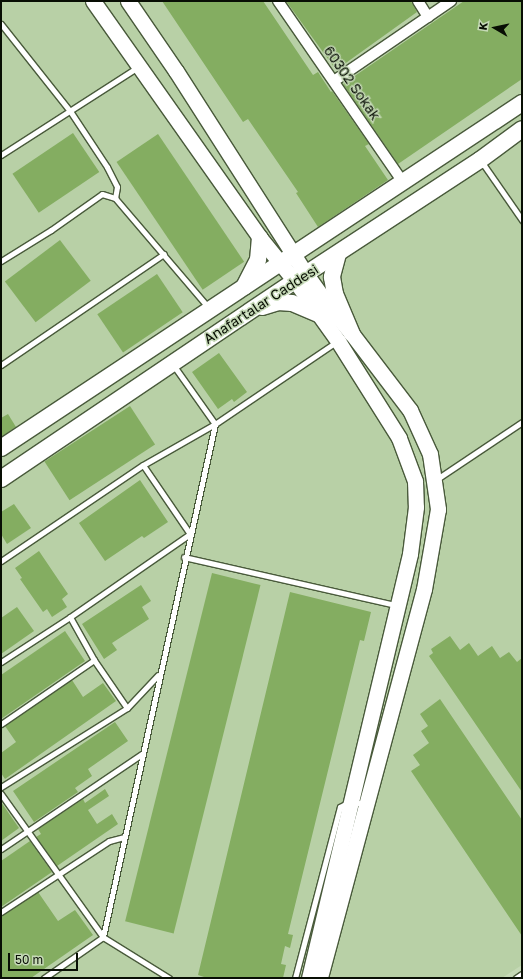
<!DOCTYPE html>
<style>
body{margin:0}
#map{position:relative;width:523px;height:979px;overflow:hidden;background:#c5d9b6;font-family:"Golos Text",sans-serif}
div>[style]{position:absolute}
.built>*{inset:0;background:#b8d0a6}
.building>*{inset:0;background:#84ad61;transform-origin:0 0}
.roads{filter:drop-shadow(1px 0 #495a3b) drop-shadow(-1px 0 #495a3b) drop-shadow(0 1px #495a3b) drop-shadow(0 -1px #495a3b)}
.service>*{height:5px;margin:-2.5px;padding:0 2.5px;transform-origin:2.5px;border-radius:2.5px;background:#fff}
.minor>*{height:10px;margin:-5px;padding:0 5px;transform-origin:5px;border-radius:5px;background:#fff}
.secondary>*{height:15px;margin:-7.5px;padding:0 7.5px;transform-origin:7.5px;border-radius:7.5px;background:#fff}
.primary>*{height:16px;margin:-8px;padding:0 8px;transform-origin:8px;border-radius:8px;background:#fff}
span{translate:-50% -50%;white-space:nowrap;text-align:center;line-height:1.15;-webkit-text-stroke:3px #c5d9b6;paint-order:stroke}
.street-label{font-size:14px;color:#080e04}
.frame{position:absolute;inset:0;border:2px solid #080e04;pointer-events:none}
.north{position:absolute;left:475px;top:8px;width:40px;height:40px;-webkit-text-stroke:3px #c5d9b6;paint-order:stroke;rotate:279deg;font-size:11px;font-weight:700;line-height:16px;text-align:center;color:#080e04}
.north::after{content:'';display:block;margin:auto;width:14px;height:18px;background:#080e04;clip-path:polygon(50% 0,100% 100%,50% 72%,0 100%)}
.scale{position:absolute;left:8px;top:953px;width:70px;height:18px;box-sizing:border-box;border:2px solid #080e04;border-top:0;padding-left:5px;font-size:12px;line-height:14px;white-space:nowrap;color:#080e04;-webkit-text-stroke:3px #c5d9b6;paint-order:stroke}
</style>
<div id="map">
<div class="built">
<div style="clip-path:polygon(1px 1px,522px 1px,522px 965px,502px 978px,1px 978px)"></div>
</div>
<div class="building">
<div style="clip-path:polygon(162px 1px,263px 1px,313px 75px,318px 72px,331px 92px,332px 91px,369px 144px,365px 146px,388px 180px,318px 227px,296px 193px,298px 192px,248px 119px,243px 122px)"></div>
<div style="clip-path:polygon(286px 1px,411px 1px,417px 12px,336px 70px)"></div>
<div style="clip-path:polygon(464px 1px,522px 1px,522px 79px,398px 164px,343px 84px)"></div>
<div style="left:73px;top:133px;width:47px;height:73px;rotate:56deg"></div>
<div style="left:158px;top:134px;width:154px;height:50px;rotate:56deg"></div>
<div style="left:60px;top:240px;width:51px;height:69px;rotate:53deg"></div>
<div style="left:157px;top:274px;width:46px;height:72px;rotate:56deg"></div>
<div style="clip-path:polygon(219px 353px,247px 392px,234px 402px,232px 399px,218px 409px,192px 372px)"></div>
<div style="left:130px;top:406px;width:46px;height:102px;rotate:57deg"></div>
<div style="clip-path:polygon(8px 414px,16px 427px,1px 437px,1px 418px)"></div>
<div style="clip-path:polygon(140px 480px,168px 522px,144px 538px,142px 536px,105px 561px,79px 523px)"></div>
<div style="clip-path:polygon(14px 504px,31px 528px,7px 544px,1px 534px,1px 512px)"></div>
<div style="clip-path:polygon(39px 551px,68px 594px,62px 599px,67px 607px,52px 617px,47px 609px,43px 612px,20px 579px,22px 578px,15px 568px)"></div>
<div style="left:212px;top:573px;width:50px;height:359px;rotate:14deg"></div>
<div style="clip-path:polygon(141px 585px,151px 601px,142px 607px,149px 619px,112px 643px,117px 650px,104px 659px,82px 624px)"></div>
<div style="clip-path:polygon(290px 592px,371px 612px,364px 641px,360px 640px,288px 934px,293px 935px,290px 948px,285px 946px,281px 964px,286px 965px,283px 978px,207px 978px,198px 975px)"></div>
<div style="clip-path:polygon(17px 607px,34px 631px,1px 654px,1px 618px)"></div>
<div style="clip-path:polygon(65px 631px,85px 661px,1px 719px,1px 675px)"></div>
<div style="clip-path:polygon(450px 636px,460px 650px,469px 643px,478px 656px,492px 646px,500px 658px,509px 652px,517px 662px,522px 658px,522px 792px,429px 656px,433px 653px,431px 649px)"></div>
<div style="clip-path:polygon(72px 680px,83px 697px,103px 683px,116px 701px,5px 779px,1px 773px,1px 753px,16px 742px,5px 726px)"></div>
<div style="clip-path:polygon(440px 699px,522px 820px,522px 936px,411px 771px,420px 765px,413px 755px,429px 743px,421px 731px,428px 726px,420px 714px)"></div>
<div style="clip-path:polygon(115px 722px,128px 741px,88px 769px,92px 776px,75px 788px,78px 792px,34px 822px,13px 791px)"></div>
<div style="clip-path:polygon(105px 789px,109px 796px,88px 810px,97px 824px,112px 814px,118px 824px,57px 866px,36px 837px,41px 834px,38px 829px,83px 799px,85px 803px)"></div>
<div style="clip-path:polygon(1px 802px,19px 828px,1px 841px)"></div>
<div style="clip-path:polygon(30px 841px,52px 872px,1px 907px,1px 861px)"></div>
<div style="clip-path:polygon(38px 892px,58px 921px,75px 910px,93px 935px,31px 978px,1px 978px,1px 916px)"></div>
</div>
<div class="roads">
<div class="service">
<div style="left:1px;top:24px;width:111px;rotate:51.6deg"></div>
<div style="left:70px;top:111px;width:67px;rotate:56.5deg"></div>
<div style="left:107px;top:167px;width:22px;rotate:63deg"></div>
<div style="left:117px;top:187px;width:11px;rotate:100deg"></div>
<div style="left:1px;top:155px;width:163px;rotate:-32.7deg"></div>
<div style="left:481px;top:161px;width:72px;rotate:55.2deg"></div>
<div style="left:1px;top:261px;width:59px;rotate:-31.8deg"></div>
<div style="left:51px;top:230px;width:62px;rotate:-35.2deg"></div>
<div style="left:102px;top:194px;width:14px;rotate:17deg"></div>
<div style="left:115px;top:198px;width:145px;rotate:49.5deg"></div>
<div style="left:1px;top:365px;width:197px;rotate:-34.3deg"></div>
<div style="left:437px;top:479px;width:102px;rotate:-33.8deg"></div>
<div style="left:184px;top:557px;width:217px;rotate:12.8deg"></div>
<div style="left:1px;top:561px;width:171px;rotate:-34.1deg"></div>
<div style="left:70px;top:617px;width:146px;rotate:-34.7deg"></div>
<div style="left:190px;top:534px;width:83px;rotate:-124.3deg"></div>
<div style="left:143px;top:465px;width:83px;rotate:-29.7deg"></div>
<div style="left:215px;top:424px;width:71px;rotate:-125.3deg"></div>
<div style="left:1px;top:662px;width:82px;rotate:-33.1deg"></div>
<div style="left:70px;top:617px;width:49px;rotate:60.8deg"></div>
<div style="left:127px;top:708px;width:45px;rotate:-46.8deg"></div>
<div style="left:1px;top:724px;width:113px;rotate:-34.5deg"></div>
<div style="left:94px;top:660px;width:58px;rotate:55.5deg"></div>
<div style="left:127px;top:708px;width:149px;rotate:147.9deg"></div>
<div style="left:1px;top:794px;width:176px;rotate:54.5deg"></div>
<div style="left:103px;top:937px;width:72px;rotate:145.2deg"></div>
<div style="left:1px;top:849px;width:170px;rotate:-34deg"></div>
<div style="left:1px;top:912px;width:129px;rotate:-33.3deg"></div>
<div style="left:109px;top:841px;width:16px;rotate:-15deg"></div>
<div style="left:169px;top:978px;width:78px;rotate:-148.2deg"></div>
<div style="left:103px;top:937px;width:525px;rotate:-77.68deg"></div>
<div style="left:215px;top:424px;width:146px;rotate:-34.1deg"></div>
<div style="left:295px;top:978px;width:177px;rotate:-75.3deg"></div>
<div style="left:340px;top:807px;width:13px;rotate:-29deg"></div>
<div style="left:351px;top:801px;width:16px;rotate:15deg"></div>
<div style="left:516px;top:978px;width:7px;rotate:-34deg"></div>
</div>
<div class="minor">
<div style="left:278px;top:1px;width:220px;rotate:55.4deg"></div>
<div style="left:418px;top:1px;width:19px;rotate:58deg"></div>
<div style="left:334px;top:81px;width:142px;rotate:-34.4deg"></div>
</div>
<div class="secondary">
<div style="left:93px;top:1px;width:290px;rotate:54.8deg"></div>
<div style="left:260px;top:238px;width:55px;rotate:50.9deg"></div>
<div style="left:295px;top:281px;width:74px;rotate:54.4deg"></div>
<div style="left:338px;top:341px;width:115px;rotate:57.8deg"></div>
<div style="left:399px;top:438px;width:46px;rotate:69.6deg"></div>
<div style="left:415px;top:481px;width:26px;rotate:88deg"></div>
<div style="left:416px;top:507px;width:47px;rotate:97.3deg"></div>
<div style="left:410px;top:554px;width:436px;rotate:103.4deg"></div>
<div style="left:128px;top:1px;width:85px;rotate:55.6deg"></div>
<div style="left:176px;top:71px;width:241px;rotate:57.4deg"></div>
<div style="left:306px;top:274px;width:43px;rotate:54.5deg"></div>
<div style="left:331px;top:309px;width:33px;rotate:50deg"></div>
<div style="left:352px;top:334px;width:96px;rotate:52.7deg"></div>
<div style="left:410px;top:410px;width:48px;rotate:65.6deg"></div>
<div style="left:430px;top:454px;width:56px;rotate:81.7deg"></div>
<div style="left:438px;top:509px;width:81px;rotate:99.9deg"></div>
<div style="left:424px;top:589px;width:403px;rotate:105deg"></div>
</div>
<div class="primary">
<div style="left:338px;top:254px;width:24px;rotate:105deg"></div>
<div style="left:332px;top:277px;width:17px;rotate:80deg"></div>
<div style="left:335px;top:294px;width:43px;rotate:67deg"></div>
<div style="left:244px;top:287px;width:30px;rotate:-63deg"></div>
<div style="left:258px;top:260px;width:22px;rotate:-85deg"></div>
<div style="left:262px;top:307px;width:17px;rotate:-17deg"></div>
<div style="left:278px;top:302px;width:14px;rotate:4deg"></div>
<div style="left:292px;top:303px;width:30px;rotate:23deg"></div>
<div style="left:1px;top:448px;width:625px;rotate:-33.51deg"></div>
<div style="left:1px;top:479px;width:354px;rotate:-34deg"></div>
<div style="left:295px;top:281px;width:221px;rotate:-33.2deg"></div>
<div style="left:480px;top:160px;width:52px;rotate:-36.4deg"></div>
</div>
</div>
<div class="street-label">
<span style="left:352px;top:83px;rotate:55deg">60302 Sokak</span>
<span style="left:261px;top:304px;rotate:-33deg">Anafartalar Caddesi</span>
</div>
<div class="frame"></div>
<div class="north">K</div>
<div class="scale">50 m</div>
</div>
